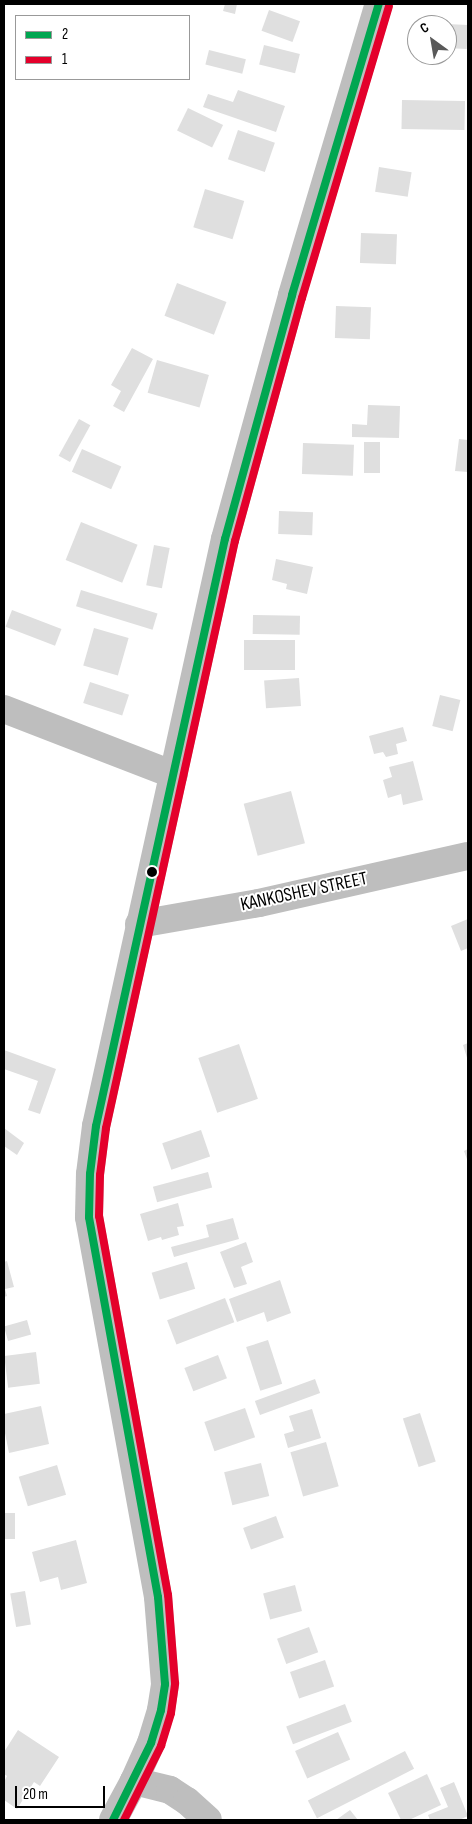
<!DOCTYPE html>
<meta charset="utf-8">
<style>
body{margin:0}
#map{position:relative;width:472px;height:1824px;overflow:hidden;background:#fff;font-family:"Sofia Sans Condensed",sans-serif}
div>[style]{position:absolute}
.building>*{inset:0;background:#dfdfdf;transform-origin:0 0}
.minor>*{height:28px;margin:-14px;padding:0 14px;transform-origin:14px;border-radius:14px;background:#bebebe}
.bus-1>*{height:8px;margin:-4px;padding:0 4px;transform-origin:4px;border-radius:4px;background:#00a651}
.bus-2>*{height:8px;margin:-4px;padding:0 4px;transform-origin:4px;border-radius:4px;background:#e4002b}
.dots>*{width:14px;height:14px;translate:-50% -50%;box-sizing:border-box;border:2px solid #fff;border-radius:50%}
span{translate:-50% -50%;white-space:nowrap;text-align:center;line-height:1.15;-webkit-text-stroke:4px #fff;paint-order:stroke}
.street-label{font-size:19px;color:#000}
.frame{position:absolute;inset:0;border:5px solid #000;pointer-events:none}
.legend{position:absolute;left:15px;top:15px;width:175px;height:65px;box-sizing:border-box;background:#fff;border:1px solid #999;margin:0;padding:6px 9px;list-style:none;font-size:15px;color:#000}
.legend li{display:flex;align-items:center;gap:10px;height:25px}
.legend b{width:25px;border:1px solid #999}
.north{position:absolute;left:407px;top:15px;width:50px;height:50px;box-sizing:border-box;background:#fff;border:1px solid #999;border-radius:50%;rotate:328deg;font-size:14px;font-weight:700;line-height:20px;text-align:center;color:#000}
.north::after{content:'';display:block;margin:auto;width:18px;height:22px;background:#595959;clip-path:polygon(50% 0,100% 100%,50% 72%,0 100%)}
.scale{position:absolute;left:15px;top:1786px;width:90px;height:22px;box-sizing:border-box;border:2px solid #000;border-top:0;padding-left:6px;font-size:15px;line-height:18px;white-space:nowrap;color:#000;-webkit-text-stroke:4px #fff;paint-order:stroke}
</style>
<div id="map">
<div class="building">
<div style="clip-path:polygon(225px 4px,237px 4px,235px 14px,223px 11px)"></div>
<div style="left:269px;top:10px;width:33px;height:22px;rotate:20deg"></div>
<div style="left:447px;top:24px;width:21px;height:24px;rotate:3deg"></div>
<div style="left:264px;top:45px;width:37px;height:20px;rotate:14deg"></div>
<div style="left:209px;top:50px;width:38px;height:15px;rotate:14deg"></div>
<div style="clip-path:polygon(238px 90px,285px 106px,276px 132px,203px 107px,208px 94px,233px 102px)"></div>
<div style="left:402px;top:100px;width:63px;height:29px;rotate:1deg"></div>
<div style="left:188px;top:108px;width:39px;height:25px;rotate:26deg"></div>
<div style="left:238px;top:130px;width:39px;height:31px;rotate:19deg"></div>
<div style="left:379px;top:167px;width:33px;height:25px;rotate:9deg"></div>
<div style="left:205px;top:189px;width:41px;height:40px;rotate:17deg"></div>
<div style="left:361px;top:233px;width:36px;height:30px;rotate:2deg"></div>
<div style="left:177px;top:283px;width:53px;height:35px;rotate:21deg"></div>
<div style="left:336px;top:306px;width:35px;height:32px;rotate:2deg"></div>
<div style="clip-path:polygon(132px 348px,153px 359px,124px 412px,113px 406px,121px 391px,111px 385px)"></div>
<div style="left:157px;top:360px;width:54px;height:34px;rotate:16deg"></div>
<div style="clip-path:polygon(368px 405px,400px 406px,399px 438px,352px 437px,352px 424px,367px 425px)"></div>
<div style="left:79px;top:419px;width:13px;height:42px;rotate:29deg"></div>
<div style="clip-path:polygon(459px 439px,468px 440px,468px 472px,455px 471px)"></div>
<div style="left:364px;top:442px;width:16px;height:31px"></div>
<div style="left:303px;top:443px;width:51px;height:31px;rotate:2deg"></div>
<div style="left:82px;top:449px;width:43px;height:25px;rotate:24deg"></div>
<div style="left:279px;top:511px;width:34px;height:23px;rotate:2deg"></div>
<div style="left:81px;top:522px;width:61px;height:41px;rotate:22deg"></div>
<div style="left:154px;top:545px;width:16px;height:41px;rotate:11deg"></div>
<div style="clip-path:polygon(276px 559px,313px 567px,307px 594px,286px 589px,287px 584px,272px 580px)"></div>
<div style="left:81px;top:590px;width:80px;height:17px;rotate:17deg"></div>
<div style="left:12px;top:610px;width:53px;height:18px;rotate:21deg"></div>
<div style="left:253px;top:615px;width:47px;height:19px;rotate:1deg"></div>
<div style="left:94px;top:628px;width:36px;height:39px;rotate:16deg"></div>
<div style="left:244px;top:640px;width:51px;height:30px"></div>
<div style="left:299px;top:678px;width:28px;height:35px;rotate:86deg"></div>
<div style="left:90px;top:682px;width:41px;height:22px;rotate:18deg"></div>
<div style="left:440px;top:695px;width:21px;height:32px;rotate:14deg"></div>
<div style="clip-path:polygon(403px 727px,407px 741px,396px 744px,398px 754px,386px 757px,383px 752px,374px 754px,369px 736px)"></div>
<div style="clip-path:polygon(413px 761px,423px 800px,403px 805px,401px 794px,388px 798px,383px 780px,392px 777px,389px 767px)"></div>
<div style="left:291px;top:791px;width:54px;height:49px;rotate:75deg"></div>
<div style="clip-path:polygon(468px 919px,468px 948px,461px 951px,451px 926px)"></div>
<div style="clip-path:polygon(468px 1043px,468px 1061px,463px 1045px)"></div>
<div style="left:239px;top:1044px;width:58px;height:43px;rotate:71deg"></div>
<div style="clip-path:polygon(4px 1050px,56px 1069px,40px 1114px,28px 1110px,38px 1081px,4px 1069px)"></div>
<div style="clip-path:polygon(4px 1128px,24px 1143px,17px 1155px,4px 1146px)"></div>
<div style="left:201px;top:1130px;width:28px;height:41px;rotate:71deg"></div>
<div style="clip-path:polygon(468px 1149px,468px 1162px,464px 1151px)"></div>
<div style="left:208px;top:1172px;width:16px;height:57px;rotate:75deg"></div>
<div style="clip-path:polygon(178px 1203px,184px 1226px,177px 1227px,179px 1235px,162px 1240px,161px 1237px,148px 1241px,140px 1214px)"></div>
<div style="clip-path:polygon(233px 1218px,239px 1239px,174px 1257px,171px 1247px,209px 1237px,206px 1225px)"></div>
<div style="clip-path:polygon(246px 1242px,253px 1262px,241px 1267px,247px 1284px,234px 1288px,220px 1252px)"></div>
<div style="clip-path:polygon(7px 1261px,14px 1287px,5px 1289px,7px 1296px,4px 1297px,4px 1262px)"></div>
<div style="left:187px;top:1262px;width:28px;height:37px;rotate:73deg"></div>
<div style="clip-path:polygon(280px 1280px,291px 1313px,267px 1322px,264px 1312px,237px 1322px,229px 1299px)"></div>
<div style="left:225px;top:1298px;width:26px;height:62px;rotate:69deg"></div>
<div style="left:27px;top:1320px;width:15px;height:24px;rotate:74deg"></div>
<div style="left:268px;top:1340px;width:46px;height:23px;rotate:72deg"></div>
<div style="left:36px;top:1352px;width:32px;height:32px;rotate:83deg"></div>
<div style="left:218px;top:1355px;width:25px;height:36px;rotate:69deg"></div>
<div style="left:315px;top:1379px;width:15px;height:64px;rotate:70deg"></div>
<div style="clip-path:polygon(41px 1406px,49px 1444px,9px 1453px,4px 1428px,4px 1414px)"></div>
<div style="left:245px;top:1408px;width:31px;height:43px;rotate:71deg"></div>
<div style="clip-path:polygon(312px 1409px,321px 1438px,288px 1448px,284px 1434px,294px 1431px,289px 1416px)"></div>
<div style="left:420px;top:1413px;width:51px;height:18px;rotate:72deg"></div>
<div style="left:326px;top:1442px;width:46px;height:37px;rotate:74deg"></div>
<div style="left:261px;top:1463px;width:34px;height:38px;rotate:76deg"></div>
<div style="left:57px;top:1465px;width:31px;height:40px;rotate:73deg"></div>
<div style="left:4px;top:1513px;width:11px;height:26px"></div>
<div style="left:276px;top:1516px;width:23px;height:35px;rotate:70deg"></div>
<div style="clip-path:polygon(76px 1540px,87px 1583px,61px 1590px,58px 1577px,40px 1582px,32px 1552px)"></div>
<div style="left:295px;top:1585px;width:27px;height:33px;rotate:75deg"></div>
<div style="left:25px;top:1591px;width:34px;height:15px;rotate:80deg"></div>
<div style="left:309px;top:1627px;width:27px;height:34px;rotate:70deg"></div>
<div style="left:325px;top:1660px;width:28px;height:37px;rotate:71deg"></div>
<div style="left:345px;top:1704px;width:19px;height:63px;rotate:69deg"></div>
<div style="clip-path:polygon(18px 1730px,59px 1757px,40px 1786px,34px 1782px,17px 1809px,4px 1800px,4px 1782px,7px 1776px,4px 1774px,4px 1752px)"></div>
<div style="left:338px;top:1732px;width:30px;height:47px;rotate:66deg"></div>
<div style="left:405px;top:1751px;width:20px;height:109px;rotate:63deg"></div>
<div style="clip-path:polygon(427px 1774px,441px 1805px,409px 1820px,401px 1820px,388px 1793px)"></div>
<div style="clip-path:polygon(454px 1782px,468px 1816px,459px 1820px,430px 1820px,428px 1815px,448px 1807px,440px 1788px)"></div>
<div style="clip-path:polygon(350px 1810px,358px 1820px,336px 1820px)"></div>
</div>
<div class="minor">
<div style="left:4px;top:709px;width:182px;rotate:21.2deg"></div>
<div style="left:139px;top:924px;width:122px;rotate:-9.9deg"></div>
<div style="left:259px;top:903px;width:214px;rotate:-12.7deg"></div>
<div style="left:134px;top:1781px;width:37px;rotate:14deg"></div>
<div style="left:170px;top:1790px;width:20px;rotate:33deg"></div>
<div style="left:187px;top:1801px;width:28px;rotate:42deg"></div>
<div style="left:113px;top:1820px;width:44px;rotate:-61.7deg"></div>
<div style="left:134px;top:1781px;width:42px;rotate:-65.9deg"></div>
<div style="left:151px;top:1743px;width:34px;rotate:-73deg"></div>
<div style="left:161px;top:1710px;width:26px;rotate:-81deg"></div>
<div style="left:165px;top:1684px;width:87px;rotate:-94.6deg"></div>
<div style="left:158px;top:1597px;width:386px;rotate:-100.3deg"></div>
<div style="left:89px;top:1217px;width:43px;rotate:-88.7deg"></div>
<div style="left:90px;top:1174px;width:48px;rotate:-82.9deg"></div>
<div style="left:96px;top:1126px;width:601px;rotate:-77.61deg"></div>
<div style="left:225px;top:539px;width:253px;rotate:-74.6deg"></div>
<div style="left:292px;top:295px;width:304px;rotate:-73.4deg"></div>
</div>
<div class="bus-1">
<div style="left:113px;top:1820px;width:86px;rotate:-63.7deg"></div>
<div style="left:151px;top:1743px;width:34px;rotate:-73deg"></div>
<div style="left:161px;top:1710px;width:26px;rotate:-81deg"></div>
<div style="left:165px;top:1684px;width:87px;rotate:-94.6deg"></div>
<div style="left:158px;top:1597px;width:386px;rotate:-100.3deg"></div>
<div style="left:89px;top:1217px;width:43px;rotate:-88.7deg"></div>
<div style="left:90px;top:1174px;width:48px;rotate:-82.9deg"></div>
<div style="left:96px;top:1126px;width:601px;rotate:-77.61deg"></div>
<div style="left:225px;top:539px;width:253px;rotate:-74.6deg"></div>
<div style="left:292px;top:295px;width:304px;rotate:-73.4deg"></div>
</div>
<div class="bus-2">
<div style="left:124px;top:1820px;width:83px;rotate:-63.4deg"></div>
<div style="left:161px;top:1746px;width:34px;rotate:-73deg"></div>
<div style="left:171px;top:1713px;width:30px;rotate:-82deg"></div>
<div style="left:175px;top:1683px;width:88px;rotate:-94.5deg"></div>
<div style="left:168px;top:1595px;width:385px;rotate:-100.3deg"></div>
<div style="left:99px;top:1216px;width:41px;rotate:-88.6deg"></div>
<div style="left:100px;top:1175px;width:47px;rotate:-82.7deg"></div>
<div style="left:106px;top:1128px;width:601px;rotate:-77.61deg"></div>
<div style="left:235px;top:541px;width:252px;rotate:-74.6deg"></div>
<div style="left:302px;top:298px;width:304px;rotate:-73.4deg"></div>
</div>
<div class="dots">
<div style="left:152px;top:872px;background:#000"></div>
</div>
<div class="street-label">
<span style="left:304px;top:892px;rotate:-12deg">KANKOSHEV STREET</span>
</div>
<div class="frame"></div>
<ul class="legend">
<li><b style="height:6px;background:#00a651"></b>2</li>
<li><b style="height:6px;background:#e4002b"></b>1</li>
</ul>
<div class="north">С</div>
<div class="scale">20 m</div>
</div>
